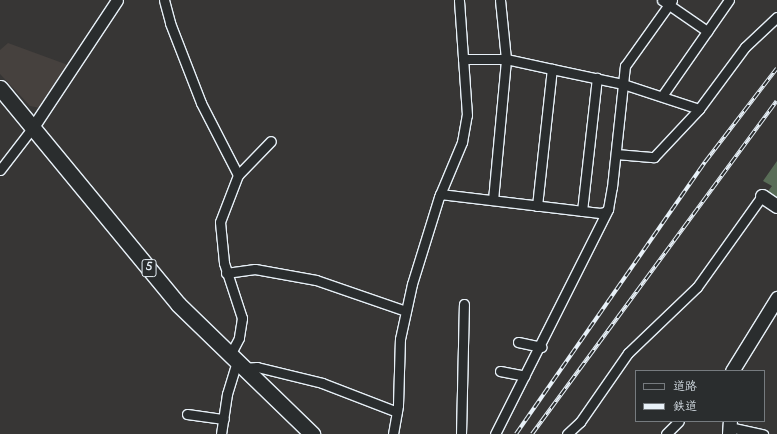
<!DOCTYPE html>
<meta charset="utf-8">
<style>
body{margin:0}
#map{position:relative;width:777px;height:434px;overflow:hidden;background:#373635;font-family:"Indie Flower","Klee One",sans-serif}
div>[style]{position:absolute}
.built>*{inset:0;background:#46413e}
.green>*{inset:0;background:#596d57}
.roads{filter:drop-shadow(1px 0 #e8f1f8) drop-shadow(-1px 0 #e8f1f8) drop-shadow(0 1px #e8f1f8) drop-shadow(0 -1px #e8f1f8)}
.minor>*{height:9px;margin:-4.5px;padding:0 4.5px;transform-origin:4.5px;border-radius:4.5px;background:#2a2d2e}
.tertiary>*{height:11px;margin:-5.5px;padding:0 5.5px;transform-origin:5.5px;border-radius:5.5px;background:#2a2d2e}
.secondary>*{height:13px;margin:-6.5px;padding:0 6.5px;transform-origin:6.5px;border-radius:6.5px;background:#2a2d2e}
.primary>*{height:15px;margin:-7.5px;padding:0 7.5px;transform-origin:7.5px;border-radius:7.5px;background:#2a2d2e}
.rail>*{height:4px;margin-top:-2px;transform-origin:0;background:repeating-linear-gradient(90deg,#2a2d2e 0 8px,#e8f1f8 0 16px);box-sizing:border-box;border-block:1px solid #e8f1f8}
span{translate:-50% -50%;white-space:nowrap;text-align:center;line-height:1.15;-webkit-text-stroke:4px #2a2d2e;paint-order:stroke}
.shield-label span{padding:1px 3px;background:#2a2d2e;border:1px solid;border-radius:3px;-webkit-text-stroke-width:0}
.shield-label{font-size:12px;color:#e8f1f8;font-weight:700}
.legend{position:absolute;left:635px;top:370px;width:130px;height:52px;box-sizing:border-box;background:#2a2d2e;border:1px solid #767b7f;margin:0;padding:5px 7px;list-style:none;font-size:12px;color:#e8f1f8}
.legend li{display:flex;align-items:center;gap:8px;height:20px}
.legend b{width:20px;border:1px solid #767b7f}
</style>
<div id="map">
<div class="built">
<div style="clip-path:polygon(8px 43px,68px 65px,40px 108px,30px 106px,0 74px,0 50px)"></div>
</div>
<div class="green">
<div style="clip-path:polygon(777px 161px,777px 203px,765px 195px,772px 186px,763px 181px)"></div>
</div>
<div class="roads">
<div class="minor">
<div style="left:164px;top:0;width:24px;rotate:75deg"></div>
<div style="left:170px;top:23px;width:86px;rotate:68.8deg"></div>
<div style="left:201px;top:103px;width:81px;rotate:62.8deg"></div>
<div style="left:238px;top:175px;width:50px;rotate:111deg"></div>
<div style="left:220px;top:222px;width:41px;rotate:84.4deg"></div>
<div style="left:224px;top:263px;width:58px;rotate:71.9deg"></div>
<div style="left:242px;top:318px;width:20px;rotate:99deg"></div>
<div style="left:239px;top:338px;width:19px;rotate:118deg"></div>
<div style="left:662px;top:0;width:55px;rotate:34.6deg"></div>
<div style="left:463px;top:59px;width:43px"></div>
<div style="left:506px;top:59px;width:47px;rotate:12.3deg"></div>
<div style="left:552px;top:69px;width:73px;rotate:11.9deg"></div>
<div style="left:623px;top:84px;width:80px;rotate:18.2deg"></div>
<div style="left:662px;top:96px;width:117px;rotate:-55.1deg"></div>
<div style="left:616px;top:154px;width:38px;rotate:5deg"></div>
<div style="left:654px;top:157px;width:66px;rotate:-46.8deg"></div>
<div style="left:699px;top:109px;width:77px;rotate:-53.4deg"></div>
<div style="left:745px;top:47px;width:44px;rotate:-43.2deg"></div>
<div style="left:0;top:170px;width:54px;rotate:-52.5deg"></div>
<div style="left:238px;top:175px;width:47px;rotate:-45.9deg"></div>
<div style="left:440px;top:194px;width:161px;rotate:6.8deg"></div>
<div style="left:600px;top:213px;width:5px;rotate:-11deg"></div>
<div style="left:605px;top:212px;width:4px;rotate:-45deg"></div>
<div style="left:608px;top:209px;width:22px;rotate:-80deg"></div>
<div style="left:612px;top:187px;width:122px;rotate:-83.9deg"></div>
<div style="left:625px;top:66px;width:81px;rotate:-54.5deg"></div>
<div style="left:493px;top:200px;width:142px;rotate:-84.7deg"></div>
<div style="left:506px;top:59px;width:59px;rotate:-95.8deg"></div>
<div style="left:537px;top:206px;width:138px;rotate:-83.8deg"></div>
<div style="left:582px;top:211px;width:134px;rotate:-83.6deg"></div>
<div style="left:226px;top:273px;width:29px;rotate:-8deg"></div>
<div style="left:255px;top:269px;width:62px;rotate:10.2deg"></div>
<div style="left:316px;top:280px;width:95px;rotate:19deg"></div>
<div style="left:518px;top:342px;width:24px;rotate:12deg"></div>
<div style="left:243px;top:368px;width:14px;rotate:-4deg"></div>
<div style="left:257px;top:367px;width:67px;rotate:13.8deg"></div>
<div style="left:322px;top:383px;width:80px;rotate:21.1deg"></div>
<div style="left:500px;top:371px;width:25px;rotate:11deg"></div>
<div style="left:187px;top:414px;width:37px;rotate:8deg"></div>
<div style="left:729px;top:427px;width:35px;rotate:12deg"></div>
<div style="left:221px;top:434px;width:40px;rotate:-81.5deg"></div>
<div style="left:227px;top:394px;width:34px;rotate:-73deg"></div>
<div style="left:393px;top:434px;width:29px;rotate:-80deg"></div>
<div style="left:398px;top:405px;width:66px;rotate:-88.3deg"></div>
<div style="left:400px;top:339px;width:56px;rotate:-77.7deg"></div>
<div style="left:412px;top:284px;width:91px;rotate:-72.8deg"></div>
<div style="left:439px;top:197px;width:60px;rotate:-67.3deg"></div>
<div style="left:462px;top:142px;width:27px;rotate:-80deg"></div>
<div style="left:467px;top:115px;width:115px;rotate:-94deg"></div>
<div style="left:461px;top:434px;width:130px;rotate:-88.7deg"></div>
<div style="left:495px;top:434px;width:252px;rotate:-63.3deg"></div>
<div style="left:567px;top:434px;width:18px;rotate:-43deg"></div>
<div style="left:580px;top:422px;width:84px;rotate:-55.2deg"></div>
<div style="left:628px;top:353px;width:95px;rotate:-43.7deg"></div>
<div style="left:697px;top:287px;width:112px;rotate:-54.5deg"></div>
<div style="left:666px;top:434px;width:18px;rotate:-45deg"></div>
</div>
<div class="tertiary">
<div style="left:33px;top:127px;width:152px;rotate:-56.5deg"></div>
</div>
<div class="secondary">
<div style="left:762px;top:196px;width:18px;rotate:34deg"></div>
<div style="left:732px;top:371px;width:86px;rotate:-58.3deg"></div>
<div style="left:729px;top:434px;width:13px;rotate:-86deg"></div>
</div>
<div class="primary">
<div style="left:0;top:88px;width:280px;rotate:50.5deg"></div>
<div style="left:178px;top:304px;width:187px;rotate:44.1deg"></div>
</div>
</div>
<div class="rail">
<div style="left:516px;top:434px;width:331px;rotate:-55.2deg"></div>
<div style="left:705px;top:162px;width:118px;rotate:-52.5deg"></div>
<div style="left:532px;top:434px;width:413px;rotate:-53.7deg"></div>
</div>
<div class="shield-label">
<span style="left:149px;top:268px">5</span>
</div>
<ul class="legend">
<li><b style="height:5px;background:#2a2d2e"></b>道路</li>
<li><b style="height:5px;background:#e8f1f8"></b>鉄道</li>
</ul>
</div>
